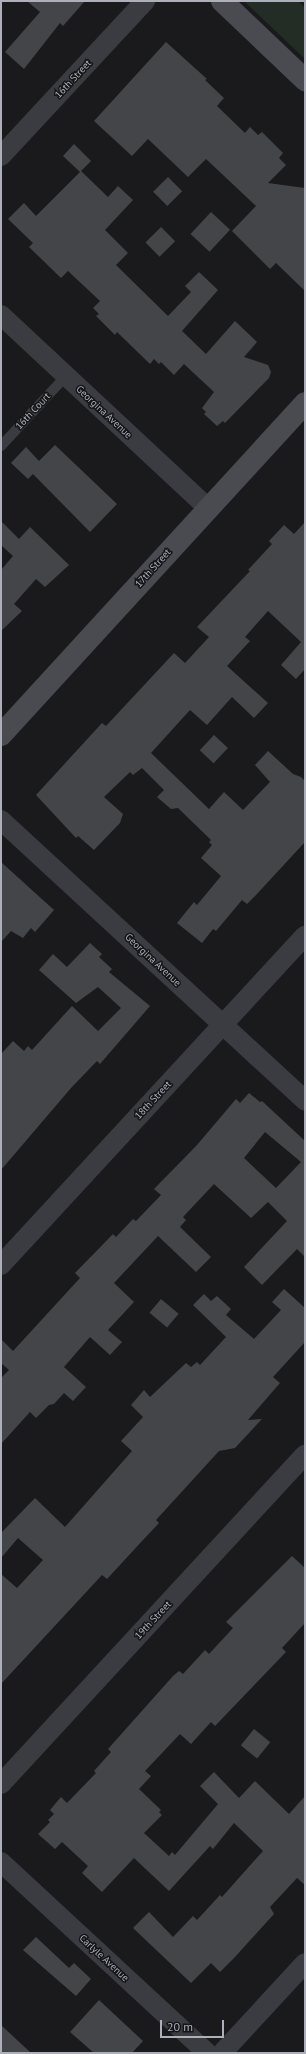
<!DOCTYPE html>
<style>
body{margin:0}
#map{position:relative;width:306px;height:2054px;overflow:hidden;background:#1a1a1c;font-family:"PT Sans",sans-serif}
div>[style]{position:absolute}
.green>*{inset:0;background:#242c26}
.building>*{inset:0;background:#444549;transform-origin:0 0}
.lane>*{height:10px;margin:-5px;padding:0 5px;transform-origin:5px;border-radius:5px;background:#3b3c41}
.street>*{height:20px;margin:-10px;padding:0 10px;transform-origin:10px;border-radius:10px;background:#3b3c41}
.secondary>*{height:22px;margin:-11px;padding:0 11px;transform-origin:11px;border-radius:11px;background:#494b51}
span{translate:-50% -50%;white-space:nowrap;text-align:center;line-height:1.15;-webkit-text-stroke:3px #151517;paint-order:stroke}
.street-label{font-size:10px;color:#adb0bb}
.frame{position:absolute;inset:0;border:2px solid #adb0bb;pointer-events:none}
.scale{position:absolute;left:160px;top:2020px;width:64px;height:18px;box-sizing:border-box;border:2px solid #adb0bb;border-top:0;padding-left:5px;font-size:12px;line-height:14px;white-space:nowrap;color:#adb0bb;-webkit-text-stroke:3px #151517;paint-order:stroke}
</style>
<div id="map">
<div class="green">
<div style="clip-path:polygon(244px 1px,298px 1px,305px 8px,305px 59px)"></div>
</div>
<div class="building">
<div style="clip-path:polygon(27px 1px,85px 1px,63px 26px,60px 23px,24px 69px,5px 52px,40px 12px)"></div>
<div style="clip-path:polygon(166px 42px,207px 79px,205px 80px,224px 98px,217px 106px,245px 133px,250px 127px,258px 135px,262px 132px,283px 153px,279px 158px,286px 165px,268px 183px,305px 188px,305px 291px,276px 263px,270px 269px,232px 231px,256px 206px,206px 159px,188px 177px,148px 139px,132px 156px,94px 121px)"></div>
<div style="clip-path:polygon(74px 144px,91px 161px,81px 171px,108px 197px,118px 186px,133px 200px,105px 230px,128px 253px,116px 265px,168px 316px,191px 292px,185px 286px,199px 272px,218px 290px,182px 331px,206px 354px,235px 321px,257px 342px,244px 357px,268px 365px,271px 372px,269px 378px,225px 423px,223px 421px,217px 426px,204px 414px,206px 412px,202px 408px,214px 392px,184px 364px,174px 375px,161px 362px,159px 364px,154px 359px,150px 364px,117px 332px,115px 335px,96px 316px,99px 314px,93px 308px,100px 301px,68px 271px,61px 278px,29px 247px,33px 243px,8px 219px,24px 203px,36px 216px,80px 172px,63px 156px)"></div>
<div style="left:168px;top:177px;width:20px;height:21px;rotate:45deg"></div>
<div style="left:211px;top:212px;width:26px;height:30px;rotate:43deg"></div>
<div style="left:161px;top:227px;width:20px;height:22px;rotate:45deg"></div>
<div style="clip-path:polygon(55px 445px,117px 504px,90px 532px,33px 474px,28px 479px,11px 463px,26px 447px,39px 461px)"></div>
<div style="clip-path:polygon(1px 521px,19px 539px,30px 527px,69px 565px,45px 587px,36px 579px,14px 604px,22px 611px,1px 631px,1px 570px,13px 556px,1px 545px)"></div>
<div style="clip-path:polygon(305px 522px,305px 669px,296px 679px,281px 665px,301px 642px,268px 611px,245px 637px,250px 641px,227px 666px,268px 703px,254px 718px,232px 697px,207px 725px,190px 710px,151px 753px,209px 809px,224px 792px,243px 810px,270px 782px,255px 765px,268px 751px,293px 774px,301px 777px,305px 781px,305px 842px,256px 895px,247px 904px,242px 900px,216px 931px,213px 929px,202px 943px,177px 923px,194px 902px,197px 905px,221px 876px,201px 858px,212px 845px,209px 842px,211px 840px,178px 808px,171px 809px,157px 797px,164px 790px,142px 768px,133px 775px,130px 772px,104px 797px,123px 814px,120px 823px,94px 850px,78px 836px,76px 838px,36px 795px,102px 723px,106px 726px,174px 653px,185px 663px,209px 637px,197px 627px,250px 571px,248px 570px,272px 544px,269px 541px,284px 525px,294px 534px)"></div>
<div style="left:214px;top:735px;width:19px;height:21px;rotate:43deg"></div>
<div style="clip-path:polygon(1px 862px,54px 910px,35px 932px,31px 928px,23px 938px,11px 931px,1px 942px)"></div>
<div style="clip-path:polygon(90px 943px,102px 954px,99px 957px,112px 969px,109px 972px,150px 1006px,100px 1064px,97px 1061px,71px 1088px,1px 1170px,1px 1054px,13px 1041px,24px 1051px,28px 1046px,32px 1050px,72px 1006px,98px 1031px,121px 1008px,98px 987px,76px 1003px,39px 970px,53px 954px,67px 967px)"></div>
<div style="clip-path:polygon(evenodd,249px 1093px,260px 1102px,262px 1101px,305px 1141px,305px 1257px,297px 1249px,262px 1285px,244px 1267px,287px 1221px,268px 1202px,251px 1218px,214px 1184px,183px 1217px,186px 1220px,180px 1227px,211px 1257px,196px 1272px,158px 1236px,114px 1283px,134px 1302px,108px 1330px,122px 1342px,110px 1355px,90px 1337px,64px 1367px,86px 1387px,73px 1401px,64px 1393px,54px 1404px,49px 1405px,36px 1418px,30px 1412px,1px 1444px,1px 1378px,9px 1370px,1px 1363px,1px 1339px,13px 1351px,80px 1278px,75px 1273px,113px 1234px,116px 1237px,133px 1219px,136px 1221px,161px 1195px,154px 1189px,197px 1145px,236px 1099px,240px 1103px,249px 1093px,265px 1132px,301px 1162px,276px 1188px,244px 1158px,265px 1132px)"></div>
<div style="clip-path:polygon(284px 1289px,305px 1308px,305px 1342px,273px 1377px,280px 1383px,248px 1420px,262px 1419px,235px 1448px,219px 1451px,156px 1520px,159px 1523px,143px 1540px,107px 1579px,102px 1575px,1px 1684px,1px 1574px,17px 1588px,43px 1560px,18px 1538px,1px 1558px,1px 1533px,35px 1498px,65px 1527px,132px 1451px,121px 1441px,143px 1417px,131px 1405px,144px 1390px,150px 1397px,186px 1363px,191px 1367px,197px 1362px,200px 1365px,226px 1337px,193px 1305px,204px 1294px,211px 1301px,217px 1296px,231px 1309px,226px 1315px,254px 1339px,281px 1310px,272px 1302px)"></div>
<div style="left:161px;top:1299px;width:23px;height:18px;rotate:40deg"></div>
<div style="clip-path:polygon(292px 1556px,305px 1568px,305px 1623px,282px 1648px,286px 1652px,215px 1726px,211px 1722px,191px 1744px,180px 1734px,145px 1771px,151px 1776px,139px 1789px,161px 1810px,159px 1812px,162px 1815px,144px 1833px,169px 1856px,172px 1852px,175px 1855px,218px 1804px,200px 1786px,214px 1772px,239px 1798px,255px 1781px,289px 1814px,305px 1796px,305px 1885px,297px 1878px,270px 1907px,274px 1914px,235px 1957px,220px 1972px,211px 1963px,191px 1983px,133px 1928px,149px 1912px,173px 1937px,193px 1916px,197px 1920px,220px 1895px,222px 1897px,263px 1851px,234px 1823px,213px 1849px,210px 1846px,169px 1891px,134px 1858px,102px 1892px,82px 1873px,88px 1866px,62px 1842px,55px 1849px,38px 1834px,50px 1822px,48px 1820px,54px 1814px,50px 1810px,61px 1797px,67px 1803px,96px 1773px,94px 1771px,111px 1752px,108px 1749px,173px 1676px,179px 1671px,183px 1674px,205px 1650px,209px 1654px,233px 1628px,226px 1622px)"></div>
<div style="left:254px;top:1729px;width:21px;height:21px;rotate:39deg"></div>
<div style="clip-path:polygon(36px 1937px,69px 1968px,74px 1963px,91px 1979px,76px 1996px,23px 1950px)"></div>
<div style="clip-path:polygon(99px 2000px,143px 2041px,132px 2053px,94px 2053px,70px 2032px)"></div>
<div style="clip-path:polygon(1px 2025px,31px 2053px,1px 2053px)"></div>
</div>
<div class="lane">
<div style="left:1px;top:446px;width:94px;rotate:-47.2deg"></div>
</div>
<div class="street">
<div style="left:1px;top:156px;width:212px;rotate:-47.1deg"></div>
<div style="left:1px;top:315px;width:283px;rotate:43deg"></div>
<div style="left:1px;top:820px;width:414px;rotate:42.7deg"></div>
<div style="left:1px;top:1265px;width:448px;rotate:-47.3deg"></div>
<div style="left:1px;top:1784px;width:448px;rotate:-47.3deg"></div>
<div style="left:1px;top:1862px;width:281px;rotate:42.8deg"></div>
<div style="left:222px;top:2053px;width:122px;rotate:-47.3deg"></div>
</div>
<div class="secondary">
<div style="left:222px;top:1px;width:115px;rotate:43.6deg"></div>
<div style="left:1px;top:735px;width:450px;rotate:-47.5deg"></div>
</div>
<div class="street-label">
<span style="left:73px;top:79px;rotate:-47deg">16th Street</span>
<span style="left:33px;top:411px;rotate:-47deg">16th Court</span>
<span style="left:104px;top:412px;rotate:43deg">Georgina Avenue</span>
<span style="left:153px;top:568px;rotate:-48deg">17th Street</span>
<span style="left:153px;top:960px;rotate:43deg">Georgina Avenue</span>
<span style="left:153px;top:1100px;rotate:-47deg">18th Street</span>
<span style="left:153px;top:1620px;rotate:-47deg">19th Street</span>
<span style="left:104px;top:1958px;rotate:43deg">Carlyle Avenue</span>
</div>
<div class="frame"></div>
<div class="scale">20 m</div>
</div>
